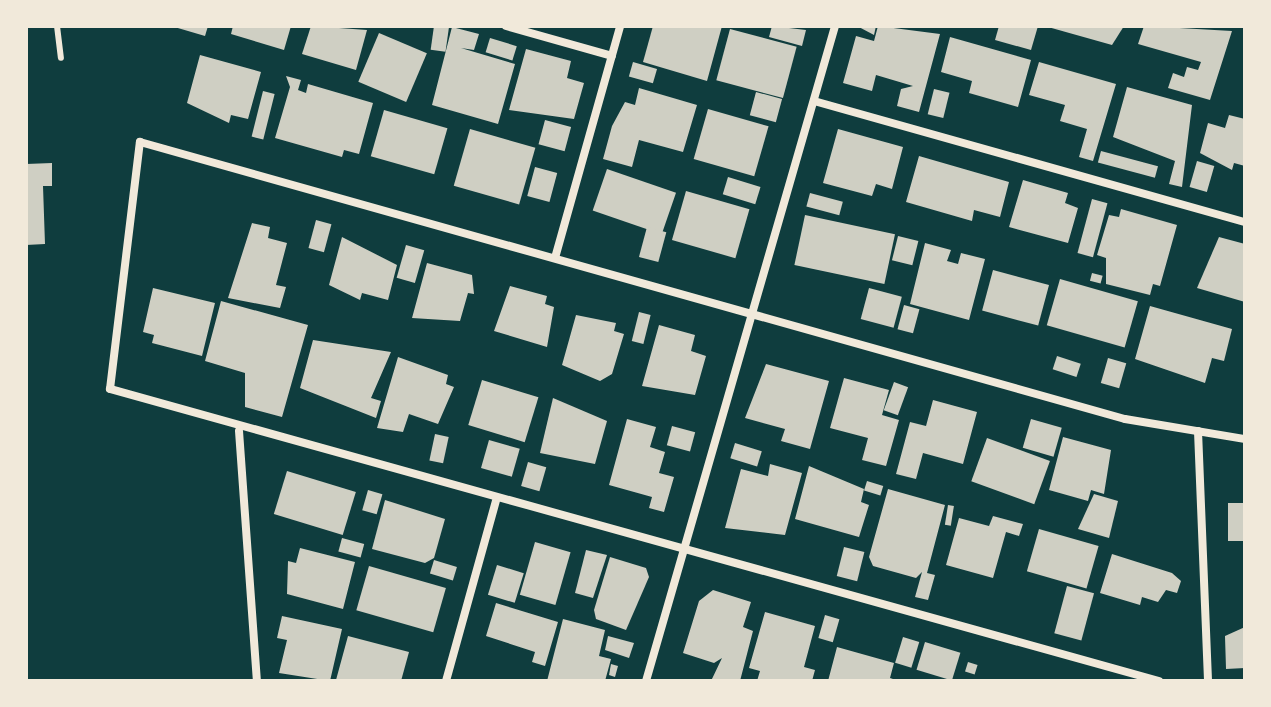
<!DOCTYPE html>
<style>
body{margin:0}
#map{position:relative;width:1271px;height:707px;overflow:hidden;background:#0f3d3e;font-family:"Varela Round",sans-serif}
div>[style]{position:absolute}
.building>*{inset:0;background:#cfcfc3;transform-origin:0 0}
.service>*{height:6px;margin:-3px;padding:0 3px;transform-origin:3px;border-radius:3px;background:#f1e9da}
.minor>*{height:8px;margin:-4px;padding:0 4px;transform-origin:4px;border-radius:4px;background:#f1e9da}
span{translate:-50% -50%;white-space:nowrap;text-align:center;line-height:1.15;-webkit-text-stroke:8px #f1e9da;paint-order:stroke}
.frame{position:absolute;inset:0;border:28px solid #f1e9da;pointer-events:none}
</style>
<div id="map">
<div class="building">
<div style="clip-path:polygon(171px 26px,208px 26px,205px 36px)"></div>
<div style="clip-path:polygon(233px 26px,291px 26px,284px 50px,231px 34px)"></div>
<div style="clip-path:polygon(311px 26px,367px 30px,356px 70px,302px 54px)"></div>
<div style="left:434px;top:26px;width:15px;height:24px;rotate:8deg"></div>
<div style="clip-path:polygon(653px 26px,722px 26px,707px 81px,643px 62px)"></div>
<div style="clip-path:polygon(772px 26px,806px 30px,802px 46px,769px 37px)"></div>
<div style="clip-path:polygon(857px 26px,876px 26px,874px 35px)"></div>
<div style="clip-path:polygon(878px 26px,940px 34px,919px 112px,897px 106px,901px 89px,913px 86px,876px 75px,872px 91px,843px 83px,856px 36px,874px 41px)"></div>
<div style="clip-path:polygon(999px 26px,1038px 26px,1031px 50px,995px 40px)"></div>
<div style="clip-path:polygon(1124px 26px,1112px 45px,1048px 27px,1048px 26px)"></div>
<div style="clip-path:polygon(1144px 26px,1232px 31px,1210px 100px,1168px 88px,1173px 73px,1184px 77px,1187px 67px,1198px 70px,1201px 62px,1138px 44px)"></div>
<div style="clip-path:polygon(452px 27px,479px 34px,474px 50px,461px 48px,515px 64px,498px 124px,432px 105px)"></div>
<div style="left:730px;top:29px;width:69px;height:53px;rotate:15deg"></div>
<div style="left:379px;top:33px;width:52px;height:53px;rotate:23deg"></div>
<div style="clip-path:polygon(950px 37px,1031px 60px,1018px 107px,969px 93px,972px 81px,941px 72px)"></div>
<div style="left:490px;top:38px;width:28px;height:15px;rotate:17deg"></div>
<div style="clip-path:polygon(526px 49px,571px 61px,567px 78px,584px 83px,574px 119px,509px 110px)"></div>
<div style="clip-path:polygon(200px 55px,261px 72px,248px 119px,231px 115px,229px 123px,187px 103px)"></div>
<div style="left:633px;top:62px;width:25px;height:15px;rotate:16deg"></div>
<div style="clip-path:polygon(1039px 62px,1116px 84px,1093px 161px,1079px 157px,1087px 129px,1060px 121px,1065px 105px,1029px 95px)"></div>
<div style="clip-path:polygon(286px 76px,301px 80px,298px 90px,306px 93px,308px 84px,373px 103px,359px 154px,344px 150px,342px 157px,275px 138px,290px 87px)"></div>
<div style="clip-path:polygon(1127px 87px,1192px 105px,1182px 187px,1169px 184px,1175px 161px,1113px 137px)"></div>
<div style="clip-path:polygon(639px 88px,697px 105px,683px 152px,639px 140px,632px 167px,603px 159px,612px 126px,625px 102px,635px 105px)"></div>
<div style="left:934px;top:89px;width:16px;height:26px;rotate:14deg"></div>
<div style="left:263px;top:91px;width:12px;height:47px;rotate:14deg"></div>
<div style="left:756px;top:92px;width:27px;height:24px;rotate:15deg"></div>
<div style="left:708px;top:109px;width:63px;height:52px;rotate:16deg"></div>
<div style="left:384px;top:110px;width:66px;height:48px;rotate:16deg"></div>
<div style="clip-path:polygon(1229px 115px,1245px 119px,1245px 166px,1234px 163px,1232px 170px,1200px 153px,1208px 123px,1225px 128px)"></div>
<div style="left:545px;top:120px;width:27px;height:25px;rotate:15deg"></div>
<div style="left:470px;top:129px;width:68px;height:59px;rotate:16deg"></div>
<div style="clip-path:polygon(838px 129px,903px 147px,892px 189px,876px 184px,872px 196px,823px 183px)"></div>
<div style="left:1101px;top:151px;width:59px;height:12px;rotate:15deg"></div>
<div style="clip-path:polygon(919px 156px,1009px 182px,1000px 217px,974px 210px,972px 221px,906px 202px)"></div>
<div style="left:1197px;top:161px;width:18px;height:27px;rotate:16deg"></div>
<div style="clip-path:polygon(52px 163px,52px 186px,43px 186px,45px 244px,26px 245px,26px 164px)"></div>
<div style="left:535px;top:167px;width:23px;height:30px;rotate:15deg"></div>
<div style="left:607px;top:169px;width:73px;height:44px;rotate:19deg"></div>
<div style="left:728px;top:177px;width:34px;height:18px;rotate:17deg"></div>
<div style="clip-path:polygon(1023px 180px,1068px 193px,1065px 203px,1078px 208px,1068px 243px,1009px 227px)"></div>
<div style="left:686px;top:191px;width:66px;height:51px;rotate:16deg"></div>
<div style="left:810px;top:193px;width:34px;height:14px;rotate:15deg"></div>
<div style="left:1092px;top:199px;width:16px;height:56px;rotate:15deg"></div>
<div style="clip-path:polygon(1121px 209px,1177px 225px,1160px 286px,1153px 284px,1150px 295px,1106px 284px,1106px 258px,1097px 255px,1109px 215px,1119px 217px)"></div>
<div style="left:805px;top:215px;width:92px;height:51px;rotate:12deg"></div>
<div style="left:316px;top:220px;width:16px;height:29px;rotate:15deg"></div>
<div style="clip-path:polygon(252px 223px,270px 227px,268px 238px,287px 243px,276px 285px,286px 287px,280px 308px,228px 298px)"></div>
<div style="left:647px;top:227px;width:20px;height:31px;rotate:15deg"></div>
<div style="left:898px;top:236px;width:21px;height:25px;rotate:14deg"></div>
<div style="clip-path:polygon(342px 237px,397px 265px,388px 300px,362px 293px,360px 300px,329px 285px)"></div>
<div style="clip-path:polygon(1219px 237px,1245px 244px,1245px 302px,1197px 288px)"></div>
<div style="clip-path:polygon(925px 243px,951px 250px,947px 261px,958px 264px,961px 253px,985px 259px,969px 320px,910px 304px)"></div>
<div style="left:406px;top:245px;width:19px;height:34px;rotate:16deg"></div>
<div style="clip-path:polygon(427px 263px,472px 275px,474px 294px,468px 293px,460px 321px,412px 318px)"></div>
<div style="left:993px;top:270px;width:58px;height:42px;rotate:15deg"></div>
<div style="left:1092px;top:273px;width:11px;height:8px;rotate:15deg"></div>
<div style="left:1060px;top:279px;width:81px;height:48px;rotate:16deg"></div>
<div style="clip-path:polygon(510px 286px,547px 296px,545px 304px,554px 307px,547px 347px,494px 331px)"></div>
<div style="clip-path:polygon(153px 288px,215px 303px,202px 356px,152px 343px,154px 335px,143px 332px)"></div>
<div style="left:869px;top:288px;width:34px;height:32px;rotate:15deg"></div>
<div style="clip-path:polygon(221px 301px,308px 325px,282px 417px,245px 407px,245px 373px,205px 361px)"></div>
<div style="left:904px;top:305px;width:16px;height:25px;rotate:15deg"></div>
<div style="clip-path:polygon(1150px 306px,1232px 329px,1224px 361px,1212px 358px,1205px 383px,1135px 359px)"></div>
<div style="left:639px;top:312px;width:12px;height:30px;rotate:14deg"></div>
<div style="clip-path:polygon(576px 315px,616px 323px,614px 331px,624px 334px,612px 374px,600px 381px,562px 365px)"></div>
<div style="clip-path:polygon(659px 325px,695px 335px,691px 351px,706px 356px,695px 395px,642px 386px)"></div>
<div style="clip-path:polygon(313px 340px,391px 352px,371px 398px,381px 401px,376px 418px,300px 388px)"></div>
<div style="left:1057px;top:356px;width:25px;height:14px;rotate:18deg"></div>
<div style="clip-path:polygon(398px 357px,448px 375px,446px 384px,454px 387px,438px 424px,409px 414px,403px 432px,377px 428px)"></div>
<div style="left:1108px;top:358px;width:19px;height:26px;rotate:16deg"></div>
<div style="clip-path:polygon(766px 364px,829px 381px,810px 449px,781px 441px,785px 429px,745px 418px)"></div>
<div style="clip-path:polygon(844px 378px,889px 390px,882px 415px,899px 420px,886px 466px,862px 460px,868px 438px,830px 428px)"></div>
<div style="left:482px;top:380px;width:59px;height:47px;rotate:17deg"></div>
<div style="left:894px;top:382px;width:15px;height:30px;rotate:20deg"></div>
<div style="clip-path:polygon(553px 398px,607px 421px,595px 464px,540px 453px)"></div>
<div style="clip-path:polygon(933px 400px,977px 412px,963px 464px,923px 453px,916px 479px,896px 474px,910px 422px,926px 426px)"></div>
<div style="clip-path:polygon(627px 419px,656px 427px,650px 447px,665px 452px,659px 473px,674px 477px,664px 512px,649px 508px,652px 497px,609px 485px)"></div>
<div style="left:1031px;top:419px;width:32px;height:30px;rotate:16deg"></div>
<div style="left:672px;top:426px;width:24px;height:20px;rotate:15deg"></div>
<div style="left:435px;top:434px;width:14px;height:27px;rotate:12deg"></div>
<div style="clip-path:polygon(1063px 437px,1111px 450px,1104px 494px,1091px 490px,1088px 501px,1049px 490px)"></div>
<div style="left:987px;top:438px;width:67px;height:46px;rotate:20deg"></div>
<div style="left:489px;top:440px;width:32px;height:29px;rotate:16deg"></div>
<div style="left:735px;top:443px;width:28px;height:16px;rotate:17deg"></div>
<div style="left:528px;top:462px;width:19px;height:25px;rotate:16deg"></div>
<div style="clip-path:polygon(770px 464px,802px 473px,785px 535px,725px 528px,741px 469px,768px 476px)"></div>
<div style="clip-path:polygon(809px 466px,864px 489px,861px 502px,869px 505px,859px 537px,795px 519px)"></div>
<div style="left:287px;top:471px;width:72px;height:45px;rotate:17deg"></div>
<div style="left:867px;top:481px;width:17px;height:10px;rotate:17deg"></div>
<div style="clip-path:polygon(888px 489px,945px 505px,927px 573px,935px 575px,928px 600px,915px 597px,922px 572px,916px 578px,873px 566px,869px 557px)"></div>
<div style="left:368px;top:490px;width:15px;height:21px;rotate:16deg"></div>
<div style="clip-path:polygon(1094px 494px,1118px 501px,1109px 538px,1078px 529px)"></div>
<div style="clip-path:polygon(385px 500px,445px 519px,434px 558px,425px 563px,372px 549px)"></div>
<div style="left:1228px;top:503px;width:17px;height:38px"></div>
<div style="left:948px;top:505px;width:6px;height:20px;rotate:9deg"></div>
<div style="clip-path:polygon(993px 516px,1023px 524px,1019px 536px,1006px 532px,993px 578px,946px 565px,959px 518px,989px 526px)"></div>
<div style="left:1039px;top:529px;width:62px;height:44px;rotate:16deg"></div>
<div style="left:342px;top:538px;width:23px;height:14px;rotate:15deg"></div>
<div style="left:535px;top:542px;width:37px;height:55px;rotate:16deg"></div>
<div style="left:844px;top:547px;width:21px;height:30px;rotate:14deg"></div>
<div style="clip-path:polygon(300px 548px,355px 562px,343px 609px,287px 594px,288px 561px,296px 563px)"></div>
<div style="clip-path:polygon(586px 550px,607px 555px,593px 598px,575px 593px)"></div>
<div style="clip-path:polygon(1112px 554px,1172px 573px,1181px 581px,1177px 593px,1166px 590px,1158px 602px,1142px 597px,1140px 605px,1100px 593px)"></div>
<div style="clip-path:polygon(610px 557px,646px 568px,649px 577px,626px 630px,596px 619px,594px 610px)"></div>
<div style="left:434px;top:560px;width:24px;height:14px;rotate:17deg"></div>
<div style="left:497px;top:565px;width:28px;height:31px;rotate:17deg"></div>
<div style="left:369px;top:566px;width:80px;height:46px;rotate:16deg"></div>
<div style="left:1067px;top:586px;width:28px;height:49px;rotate:15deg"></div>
<div style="clip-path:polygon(713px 590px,751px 602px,743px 627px,753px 631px,740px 681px,711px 681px,722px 658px,714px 663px,683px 653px,699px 601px)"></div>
<div style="clip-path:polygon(496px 603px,558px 622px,545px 666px,532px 662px,535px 652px,486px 636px)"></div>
<div style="clip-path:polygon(765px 612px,815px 626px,804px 667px,815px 670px,812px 681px,757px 681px,760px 671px,749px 668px)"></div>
<div style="left:825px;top:615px;width:15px;height:24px;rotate:16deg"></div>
<div style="clip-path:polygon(282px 616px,342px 629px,330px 681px,279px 673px,287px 640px,277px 638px)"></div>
<div style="clip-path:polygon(563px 619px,605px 630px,599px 656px,611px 659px,605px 681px,547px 681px)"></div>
<div style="clip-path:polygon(1245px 627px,1245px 668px,1226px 669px,1225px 636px)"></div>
<div style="clip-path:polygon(348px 636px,409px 652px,401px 681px,336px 680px)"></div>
<div style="clip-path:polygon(608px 636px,634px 643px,629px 658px,605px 650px)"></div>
<div style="left:903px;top:637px;width:17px;height:27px;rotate:17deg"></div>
<div style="left:925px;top:642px;width:37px;height:29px;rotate:17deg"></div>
<div style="clip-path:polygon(837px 647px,894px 663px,890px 678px,899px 681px,828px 681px)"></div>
<div style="left:968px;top:662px;width:10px;height:10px;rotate:17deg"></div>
<div style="clip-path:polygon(611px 664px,618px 666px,615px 677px,609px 675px)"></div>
</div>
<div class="service">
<div style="left:57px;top:26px;width:32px;rotate:83deg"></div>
</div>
<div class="minor">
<div style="left:506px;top:26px;width:110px;rotate:15.8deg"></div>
<div style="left:814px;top:101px;width:448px;rotate:15.7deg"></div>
<div style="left:555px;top:258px;width:241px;rotate:-74.3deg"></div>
<div style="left:239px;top:431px;width:251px;rotate:85.9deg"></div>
<div style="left:1198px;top:431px;width:250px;rotate:87.7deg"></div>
<div style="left:446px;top:681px;width:187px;rotate:-74.5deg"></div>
<div style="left:646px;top:681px;width:682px;rotate:-73.9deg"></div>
<div style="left:1159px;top:681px;width:1089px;rotate:-164.44deg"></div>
<div style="left:110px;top:389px;width:249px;rotate:-83.1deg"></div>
<div style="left:140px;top:142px;width:1023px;rotate:15.71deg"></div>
<div style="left:1125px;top:419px;width:122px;rotate:9.5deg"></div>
</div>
<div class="frame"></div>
</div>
